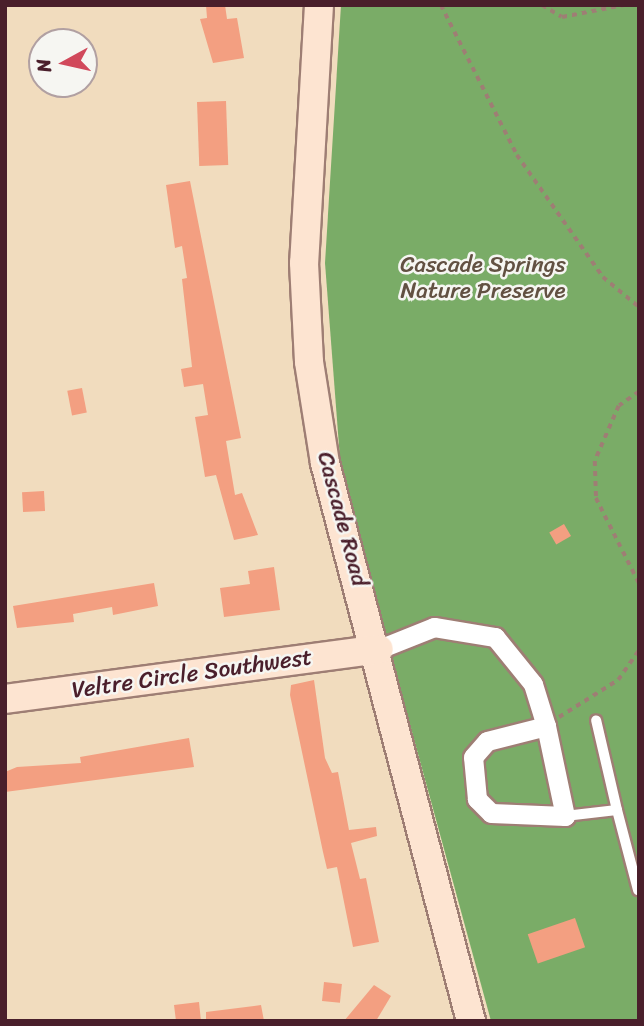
<!DOCTYPE html>
<style>
body{margin:0}
#map{position:relative;width:644px;height:1026px;overflow:hidden;background:#f1dcbe;font-family:Sriracha,sans-serif}
div>[style]{position:absolute}
.forest>*{inset:0;background:#7aac67}
.building>*{inset:0;background:#f39f81;transform-origin:0 0}
.path>*{height:3.5px;margin-top:-1.75px;transform-origin:0;background:repeating-linear-gradient(90deg,#9e7e74 0 5px,transparent 0 10px)}
.roads{filter:drop-shadow(2px 0 #9e7e74) drop-shadow(-2px 0 #9e7e74) drop-shadow(0 2px #9e7e74) drop-shadow(0 -2px #9e7e74)}
.lane>*{height:10px;margin:-5px;padding:0 5px;transform-origin:5px;border-radius:5px;background:#fff}
.street>*{height:19px;margin:-9.5px;padding:0 9.5px;transform-origin:9.5px;border-radius:9.5px;background:#fff}
.secondary>*{height:28px;margin:-14px;padding:0 14px;transform-origin:14px;border-radius:14px;background:#fde4d1}
span{translate:-50% -50%;white-space:nowrap;text-align:center;line-height:1.15;-webkit-text-stroke:5px #f6f6f2;paint-order:stroke}
.park-label{font-size:23px;color:#625142}
.street-label{font-size:23px;color:#4a1f2b}
.frame{position:absolute;inset:0;border:7px solid #4a1f2b;pointer-events:none}
.north{position:absolute;left:28px;top:28px;width:70px;height:70px;box-sizing:border-box;background:#f6f6f2;border:2px solid #b1a0a2;border-radius:50%;rotate:262deg;font-size:19px;font-weight:700;line-height:28px;text-align:center;color:#4a1f2b}
.north::after{content:'';display:block;margin:auto;width:24px;height:32px;background:#d1495b;clip-path:polygon(50% 0,100% 100%,50% 72%,0 100%)}
</style>
<div id="map">
<div class="forest">
<div style="clip-path:polygon(341px 5px,639px 5px,639px 1021px,491px 1021px,341px 472px,325px 263px)"></div>
</div>
<div class="building">
<div style="clip-path:polygon(206px 5px,225px 5px,227px 19px,237px 18px,244px 58px,213px 63px,200px 19px,207px 18px)"></div>
<div style="left:226px;top:101px;width:64px;height:29px;rotate:88deg"></div>
<div style="clip-path:polygon(190px 181px,241px 438px,226px 441px,235px 495px,242px 493px,258px 535px,234px 540px,216px 475px,205px 477px,195px 417px,208px 415px,203px 384px,184px 387px,181px 369px,192px 367px,182px 279px,187px 278px,182px 246px,175px 248px,166px 185px)"></div>
<div style="left:82px;top:388px;width:25px;height:15px;rotate:79deg"></div>
<div style="left:44px;top:491px;width:20px;height:22px;rotate:87deg"></div>
<div style="left:564px;top:524px;width:14px;height:17px;rotate:60deg"></div>
<div style="clip-path:polygon(274px 567px,280px 610px,224px 617px,220px 588px,250px 584px,248px 571px)"></div>
<div style="clip-path:polygon(154px 583px,158px 606px,113px 615px,112px 607px,73px 614px,74px 622px,17px 628px,13px 606px)"></div>
<div style="clip-path:polygon(314px 680px,325px 758px,332px 773px,338px 772px,349px 830px,376px 827px,377px 836px,351px 843px,360px 879px,366px 878px,379px 942px,353px 947px,337px 867px,327px 869px,323px 852px,290px 695px,291px 685px)"></div>
<div style="clip-path:polygon(189px 738px,194px 767px,5px 792px,5px 772px,17px 767px,81px 763px,80px 757px)"></div>
<div style="left:575px;top:918px;width:31px;height:50px;rotate:71deg"></div>
<div style="left:324px;top:982px;width:18px;height:19px;rotate:6deg"></div>
<div style="clip-path:polygon(374px 985px,391px 996px,376px 1021px,344px 1021px)"></div>
<div style="clip-path:polygon(199px 1002px,201px 1021px,176px 1021px,174px 1005px)"></div>
<div style="clip-path:polygon(261px 1005px,264px 1021px,206px 1021px,206px 1012px)"></div>
</div>
<div class="path">
<div style="left:441px;top:5px;width:168px;rotate:63.1deg"></div>
<div style="left:517px;top:155px;width:149px;rotate:54.8deg"></div>
<div style="left:603px;top:277px;width:47px;rotate:39.8deg"></div>
<div style="left:542px;top:5px;width:23px;rotate:31deg"></div>
<div style="left:562px;top:17px;width:63px;rotate:-11deg"></div>
<div style="left:639px;top:392px;width:24px;rotate:145deg"></div>
<div style="left:619px;top:406px;width:60px;rotate:113.6deg"></div>
<div style="left:595px;top:461px;width:37px;rotate:88deg"></div>
<div style="left:596px;top:498px;width:95px;rotate:63.2deg"></div>
<div style="left:559px;top:717px;width:70px;rotate:-32.1deg"></div>
<div style="left:618px;top:680px;width:37px;rotate:-55deg"></div>
</div>
<div class="roads">
<div class="lane">
<div style="left:617px;top:810px;width:83px;rotate:75.3deg"></div>
<div style="left:565px;top:816px;width:52px;rotate:-6.6deg"></div>
<div style="left:617px;top:810px;width:92px;rotate:-103.1deg"></div>
</div>
<div class="street">
<div style="left:379px;top:649px;width:59px;rotate:-21.8deg"></div>
<div style="left:434px;top:627px;width:62px;rotate:9.3deg"></div>
<div style="left:495px;top:637px;width:60px;rotate:51deg"></div>
<div style="left:533px;top:684px;width:44px;rotate:72.8deg"></div>
<div style="left:546px;top:726px;width:92px;rotate:78.1deg"></div>
<div style="left:565px;top:816px;width:74px;rotate:-177.7deg"></div>
<div style="left:491px;top:813px;width:20px;rotate:-135deg"></div>
<div style="left:477px;top:799px;width:42px;rotate:-95.4deg"></div>
<div style="left:473px;top:757px;width:21px;rotate:-49deg"></div>
<div style="left:487px;top:741px;width:61px;rotate:-14.3deg"></div>
</div>
<div class="secondary">
<div style="left:319px;top:5px;width:258px;rotate:93.3deg"></div>
<div style="left:304px;top:263px;width:99px;rotate:87.1deg"></div>
<div style="left:309px;top:362px;width:102px;rotate:81deg"></div>
<div style="left:325px;top:463px;width:577px;rotate:75.34deg"></div>
<div style="left:5px;top:699px;width:377px;rotate:-7.6deg"></div>
</div>
</div>
<div class="park-label">
<span style="left:483px;top:278px">Cascade Springs<br>Nature Preserve</span>
</div>
<div class="street-label">
<span style="left:342px;top:519px;rotate:75deg">Cascade Road</span>
<span style="left:192px;top:674px;rotate:-8deg">Veltre Circle Southwest</span>
</div>
<div class="frame"></div>
<div class="north">N</div>
</div>
